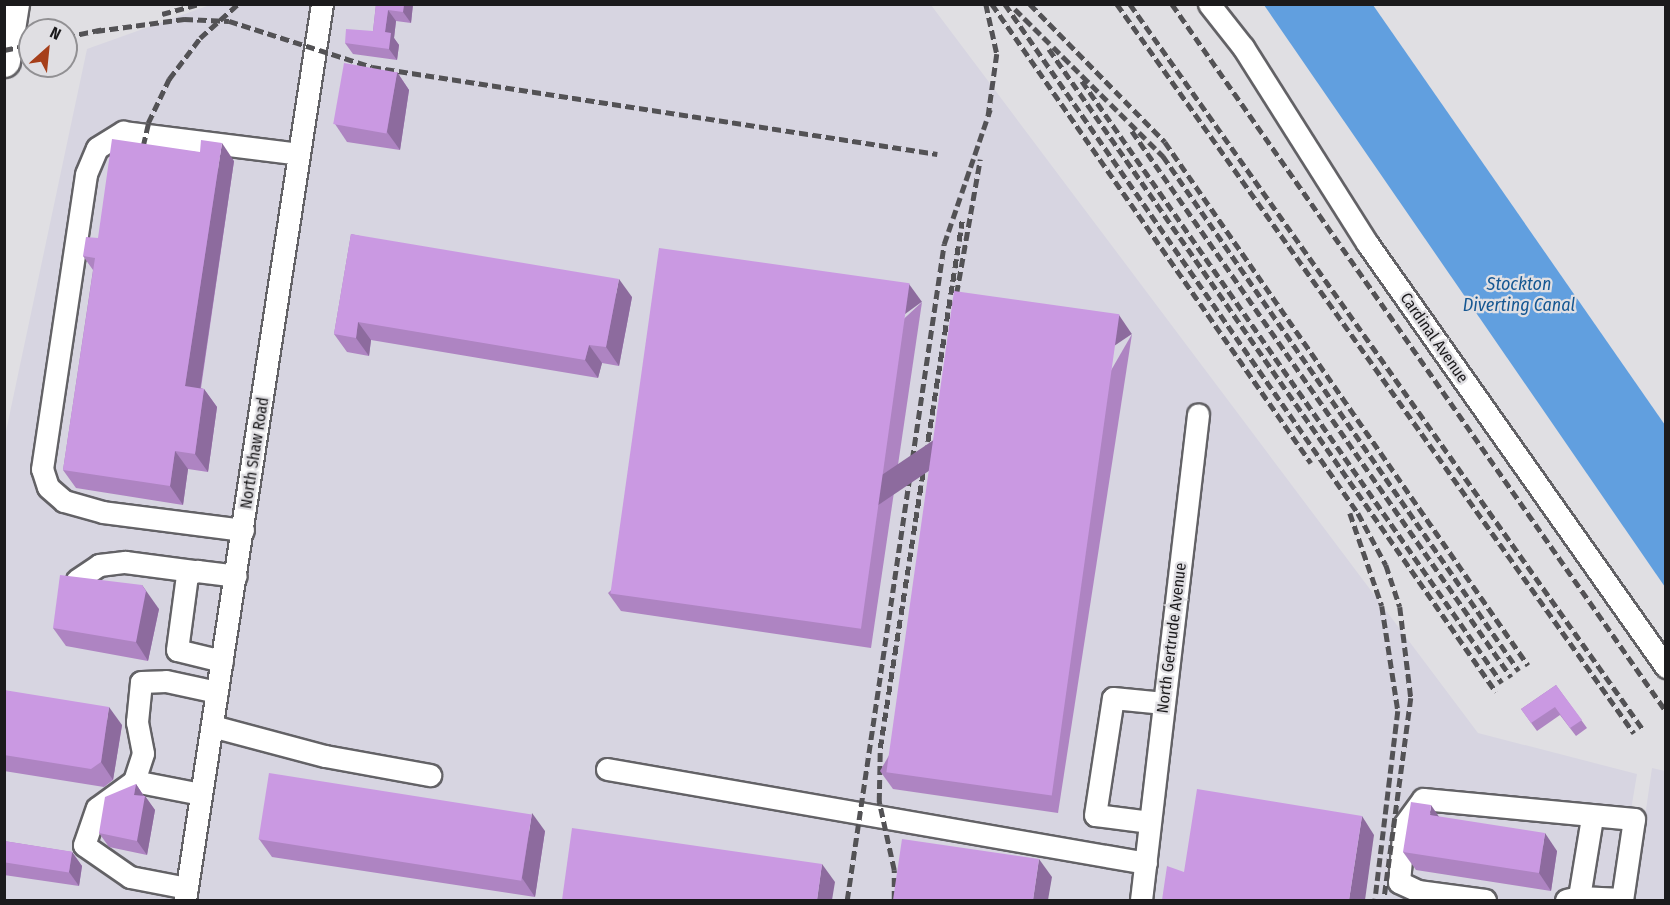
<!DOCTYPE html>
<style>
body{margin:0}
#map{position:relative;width:1670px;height:905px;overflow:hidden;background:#e0dfe3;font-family:"Fira Sans Condensed",sans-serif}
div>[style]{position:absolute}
.built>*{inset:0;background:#d7d5e1}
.water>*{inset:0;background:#619fdf}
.roads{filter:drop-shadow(2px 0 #636266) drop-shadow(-2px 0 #636266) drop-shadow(0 2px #636266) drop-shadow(0 -2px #636266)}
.minor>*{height:21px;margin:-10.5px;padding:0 10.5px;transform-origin:10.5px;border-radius:10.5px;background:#fff}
.highway>*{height:32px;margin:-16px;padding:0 16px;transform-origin:16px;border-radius:16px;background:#fff}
.rail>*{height:4.5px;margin-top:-2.25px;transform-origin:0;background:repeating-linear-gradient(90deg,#535255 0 9px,transparent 0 13.5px)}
.wall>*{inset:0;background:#ae84c2}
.shaded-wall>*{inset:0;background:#8d6b9e;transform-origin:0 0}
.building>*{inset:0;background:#ca99e2;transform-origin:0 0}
span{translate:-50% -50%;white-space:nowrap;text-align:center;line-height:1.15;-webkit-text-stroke:4.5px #e0dfe3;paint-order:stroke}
.street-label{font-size:16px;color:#1b1a1c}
.water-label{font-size:18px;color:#155792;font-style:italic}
.frame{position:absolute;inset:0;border:6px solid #1b1a1c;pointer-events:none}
.north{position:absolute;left:18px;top:18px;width:60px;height:60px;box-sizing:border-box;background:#e0dfe3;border:2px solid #919093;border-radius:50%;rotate:27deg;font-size:16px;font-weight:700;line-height:24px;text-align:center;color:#1b1a1c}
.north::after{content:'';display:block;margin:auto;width:21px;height:27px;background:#a63f1a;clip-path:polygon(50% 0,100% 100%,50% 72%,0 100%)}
</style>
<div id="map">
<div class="built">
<div style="clip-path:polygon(210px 5px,931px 5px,1478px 733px,1637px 774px,1616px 900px,5px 900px,5px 436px,87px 49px)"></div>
<div style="clip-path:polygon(1652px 768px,1665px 771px,1665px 900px,1633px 900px)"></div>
</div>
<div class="water">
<div style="clip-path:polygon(1264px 5px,1373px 5px,1665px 425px,1665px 587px)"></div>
</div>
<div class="roads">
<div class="minor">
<div style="left:1209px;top:4px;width:55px;rotate:51.7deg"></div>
<div style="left:1243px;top:47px;width:232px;rotate:57.7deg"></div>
<div style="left:1367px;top:243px;width:519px;rotate:54.81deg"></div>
<div style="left:243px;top:530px;width:141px;rotate:-172.7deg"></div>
<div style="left:103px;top:512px;width:41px;rotate:-164.2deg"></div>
<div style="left:64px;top:501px;width:21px;rotate:-139deg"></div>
<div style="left:48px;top:487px;width:19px;rotate:-108deg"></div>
<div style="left:42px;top:469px;width:298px;rotate:-81.5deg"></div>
<div style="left:86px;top:174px;width:28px;rotate:-67deg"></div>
<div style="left:97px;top:148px;width:31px;rotate:-32deg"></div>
<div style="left:123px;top:132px;width:177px;rotate:7.1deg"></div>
<div style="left:77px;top:580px;width:27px;rotate:-34deg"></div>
<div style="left:99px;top:565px;width:26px;rotate:-7deg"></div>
<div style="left:125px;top:562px;width:69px;rotate:7.5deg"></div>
<div style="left:222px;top:661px;width:46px;rotate:-166.3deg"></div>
<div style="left:177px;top:650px;width:76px;rotate:-82.4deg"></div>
<div style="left:187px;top:575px;width:11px;rotate:-22deg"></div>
<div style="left:197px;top:571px;width:39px;rotate:7deg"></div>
<div style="left:212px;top:726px;width:117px;rotate:14.9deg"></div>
<div style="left:325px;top:756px;width:107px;rotate:10.3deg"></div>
<div style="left:607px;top:769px;width:547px;rotate:9.89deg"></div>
<div style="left:134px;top:781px;width:68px;rotate:11deg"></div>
<div style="left:1150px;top:822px;width:55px;rotate:-172.7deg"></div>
<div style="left:1095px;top:815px;width:118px;rotate:-81.3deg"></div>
<div style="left:1113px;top:698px;width:51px;rotate:5.6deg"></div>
<div style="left:187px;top:888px;width:58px;rotate:-169.1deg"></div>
<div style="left:130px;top:877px;width:56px;rotate:-145.2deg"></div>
<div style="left:84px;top:845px;width:39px;rotate:-71deg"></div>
<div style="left:97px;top:808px;width:46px;rotate:-36.1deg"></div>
<div style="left:134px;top:781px;width:29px;rotate:-72deg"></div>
<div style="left:143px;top:753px;width:32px;rotate:-101deg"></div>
<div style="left:137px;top:722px;width:40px;rotate:-84.3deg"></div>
<div style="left:141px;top:682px;width:25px;rotate:-2deg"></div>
<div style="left:166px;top:681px;width:52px;rotate:12.2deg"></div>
<div style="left:1579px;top:897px;width:43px;rotate:2.7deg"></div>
<div style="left:185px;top:900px;width:906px;rotate:-81.31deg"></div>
<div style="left:1141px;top:900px;width:489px;rotate:-83.3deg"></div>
<div style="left:1485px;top:900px;width:68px;rotate:-172.3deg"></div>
<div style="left:1418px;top:891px;width:21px;rotate:-155deg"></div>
<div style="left:1399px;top:882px;width:57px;rotate:-85deg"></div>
<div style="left:1404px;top:825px;width:32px;rotate:-54deg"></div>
<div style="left:1423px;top:799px;width:212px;rotate:5.4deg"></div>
<div style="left:1634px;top:819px;width:82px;rotate:98.4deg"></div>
<div style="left:1566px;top:900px;width:13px;rotate:-13deg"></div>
<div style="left:1579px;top:897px;width:80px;rotate:-80.7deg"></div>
</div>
<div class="highway">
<div style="left:4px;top:61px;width:58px;rotate:-81deg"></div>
</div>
</div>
<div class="rail">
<div style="left:986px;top:4px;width:51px;rotate:77.6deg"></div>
<div style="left:997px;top:54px;width:65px;rotate:98deg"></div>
<div style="left:992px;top:4px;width:559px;rotate:55.2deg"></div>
<div style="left:1005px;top:4px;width:619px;rotate:55.26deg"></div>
<div style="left:1358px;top:513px;width:59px;rotate:61.7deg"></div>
<div style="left:1386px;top:565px;width:44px;rotate:71.6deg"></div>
<div style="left:1400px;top:607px;width:92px;rotate:83.1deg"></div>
<div style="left:1411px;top:698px;width:204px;rotate:97.6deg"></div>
<div style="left:1030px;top:4px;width:193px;rotate:45.6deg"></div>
<div style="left:1165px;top:142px;width:637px;rotate:55.24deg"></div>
<div style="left:1117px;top:4px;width:894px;rotate:54.66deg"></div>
<div style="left:1130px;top:4px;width:887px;rotate:54.73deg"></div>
<div style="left:1172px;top:4px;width:862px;rotate:55.06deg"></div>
<div style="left:1015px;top:9px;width:209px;rotate:44.8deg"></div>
<div style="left:1163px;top:156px;width:626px;rotate:55.35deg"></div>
<div style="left:162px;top:14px;width:38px;rotate:-15deg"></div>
<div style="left:96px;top:31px;width:89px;rotate:-7.8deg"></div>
<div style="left:184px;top:19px;width:45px;rotate:2.5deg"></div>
<div style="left:229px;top:21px;width:150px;rotate:17.8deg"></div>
<div style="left:372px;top:67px;width:572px;rotate:8.75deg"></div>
<div style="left:66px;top:37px;width:39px;rotate:-12deg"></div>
<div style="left:1049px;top:49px;width:783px;rotate:55.19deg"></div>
<div style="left:4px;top:50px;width:26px;rotate:-11deg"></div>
<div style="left:1082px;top:81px;width:734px;rotate:55.1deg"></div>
<div style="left:1132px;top:131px;width:665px;rotate:55.23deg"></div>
<div style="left:140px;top:159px;width:37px;rotate:-77deg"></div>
<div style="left:148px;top:123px;width:49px;rotate:-64.5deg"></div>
<div style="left:169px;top:79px;width:51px;rotate:-52.9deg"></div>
<div style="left:200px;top:38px;width:51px;rotate:-41.8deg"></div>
<div style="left:954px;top:307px;width:150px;rotate:-80deg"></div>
<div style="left:1350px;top:513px;width:98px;rotate:71deg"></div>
<div style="left:1382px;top:606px;width:106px;rotate:81.3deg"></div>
<div style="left:1398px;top:711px;width:190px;rotate:96.9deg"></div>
<div style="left:847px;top:900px;width:663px;rotate:-81.59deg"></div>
<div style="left:944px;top:244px;width:142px;rotate:-71.1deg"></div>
<div style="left:894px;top:900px;width:30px;rotate:-90deg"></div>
<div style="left:894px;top:870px;width:70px;rotate:-102.4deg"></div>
<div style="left:879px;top:802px;width:54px;rotate:-88.9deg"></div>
<div style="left:880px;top:748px;width:533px;rotate:-81.16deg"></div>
</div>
<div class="wall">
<div style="clip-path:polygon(376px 4px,413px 4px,411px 23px,396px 21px,394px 38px,399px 45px,397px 60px,353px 54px,345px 43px,373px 31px)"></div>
<div style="clip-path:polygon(397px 72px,409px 90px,400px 150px,347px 142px,335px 124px)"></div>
<div style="clip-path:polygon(234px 161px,201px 388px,204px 389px,217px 407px,208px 472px,188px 469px,183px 505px,76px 488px,63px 470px,93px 270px,83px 256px,98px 238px)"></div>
<div style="clip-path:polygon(351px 234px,632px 297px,619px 366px,602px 363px,598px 378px,371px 340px,369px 356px,347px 352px,334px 334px)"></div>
<div style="clip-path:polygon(922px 302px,871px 648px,621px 611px,608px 593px)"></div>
<div style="clip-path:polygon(1132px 334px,1058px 813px,893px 789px,880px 771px)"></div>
<div style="clip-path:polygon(159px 609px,148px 661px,66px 646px,53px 628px)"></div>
<div style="clip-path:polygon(1556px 685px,1587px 728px,1576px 736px,1560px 715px,1537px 731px,1521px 709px)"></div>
<div style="clip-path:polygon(4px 690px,122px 725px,113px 780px,104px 787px,4px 771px)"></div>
<div style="clip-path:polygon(136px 784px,144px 796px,145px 796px,155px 810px,147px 855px,109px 847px,99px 833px)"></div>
<div style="clip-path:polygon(1439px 817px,1557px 851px,1551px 891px,1416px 870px,1403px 852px)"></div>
<div style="clip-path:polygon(545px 831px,535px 897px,272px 857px,259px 839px)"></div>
<div style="clip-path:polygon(4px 841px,72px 852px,82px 866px,79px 886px,4px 875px)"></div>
</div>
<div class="shaded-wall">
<div style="clip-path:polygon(404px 4px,413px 4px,411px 23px,403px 12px)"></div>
<div style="clip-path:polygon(388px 10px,396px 21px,394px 38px,399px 45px,397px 60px,389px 49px,385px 32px)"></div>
<div style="clip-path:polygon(397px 72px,409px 90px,400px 150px,387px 132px)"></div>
<div style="clip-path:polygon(222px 143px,234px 161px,198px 404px,185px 386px)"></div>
<div style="clip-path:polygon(619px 279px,632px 297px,619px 366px,606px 347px)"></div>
<div style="left:909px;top:284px;width:22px;height:350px;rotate:54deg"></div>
<div style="left:1119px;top:315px;width:23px;height:486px;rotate:56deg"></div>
<div style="clip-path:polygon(358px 322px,371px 340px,369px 356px,356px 338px)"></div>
<div style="clip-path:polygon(589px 345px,602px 363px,598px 378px,585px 360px)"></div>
<div style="clip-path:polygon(204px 389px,217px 407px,208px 472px,195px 454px)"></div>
<div style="clip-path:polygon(175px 451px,188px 469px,183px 505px,170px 486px)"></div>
<div style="clip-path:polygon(142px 585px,159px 609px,148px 661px,136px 642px)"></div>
<div style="clip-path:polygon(109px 707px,122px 725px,113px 780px,101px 762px)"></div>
<div style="clip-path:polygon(136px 784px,145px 798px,145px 796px,155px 810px,147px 855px,137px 841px,134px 795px)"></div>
<div style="clip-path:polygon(1431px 805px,1444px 824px,1430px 815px)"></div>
<div style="clip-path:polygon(532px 813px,545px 831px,535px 897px,522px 878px)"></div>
<div style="clip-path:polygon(1362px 816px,1374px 835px,1365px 900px,1349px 900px)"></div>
<div style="clip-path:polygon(1545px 833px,1557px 851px,1551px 891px,1539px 873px)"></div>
<div style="clip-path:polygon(72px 852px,82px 866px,79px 886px,69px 872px)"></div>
<div style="clip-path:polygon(1039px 859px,1052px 877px,1048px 900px,1033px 900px)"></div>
<div style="clip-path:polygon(822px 864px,835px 882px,832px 900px,817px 900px)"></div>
</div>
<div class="building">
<div style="clip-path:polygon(376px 4px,404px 4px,403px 12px,388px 10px,385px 32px,391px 33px,389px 49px,345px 43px,346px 29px,373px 31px)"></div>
<div style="left:344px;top:63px;width:54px;height:62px;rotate:10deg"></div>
<div style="clip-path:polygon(112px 139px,200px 152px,201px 140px,222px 143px,185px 386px,204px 389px,195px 454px,175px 451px,170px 486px,63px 470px,95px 258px,83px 256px,86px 237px,98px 238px)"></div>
<div style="clip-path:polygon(351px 234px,619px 279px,606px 347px,589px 345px,585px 360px,358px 322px,356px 338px,334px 334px)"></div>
<div style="left:659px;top:248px;width:253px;height:349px;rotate:8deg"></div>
<div style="left:954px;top:291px;width:167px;height:486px;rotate:8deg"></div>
<div style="clip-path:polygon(60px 575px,142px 585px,146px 591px,136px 642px,53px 628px)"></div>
<div style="clip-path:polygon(1556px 685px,1582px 720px,1570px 728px,1555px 707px,1531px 723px,1521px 709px)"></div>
<div style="clip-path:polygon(4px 690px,109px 707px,101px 762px,91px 769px,4px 755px)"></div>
<div style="left:269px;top:773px;width:266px;height:67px;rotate:9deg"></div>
<div style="clip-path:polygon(136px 784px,134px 795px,145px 796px,137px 841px,99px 833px,105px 797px)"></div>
<div style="clip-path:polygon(1197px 789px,1362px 816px,1349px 900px,1162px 900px,1167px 866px,1184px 872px)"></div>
<div style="clip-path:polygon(1411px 802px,1431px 805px,1430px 815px,1545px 833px,1539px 873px,1403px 852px)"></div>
<div style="clip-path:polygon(572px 828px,822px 864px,817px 900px,562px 900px)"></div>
<div style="clip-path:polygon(902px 839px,1039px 859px,1033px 900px,893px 900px)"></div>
<div style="left:4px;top:841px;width:69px;height:21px;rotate:9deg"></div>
</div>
<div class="street-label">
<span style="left:1434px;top:338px;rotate:55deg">Cardinal Avenue</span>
<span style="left:255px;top:453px;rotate:-81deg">North Shaw Road</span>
<span style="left:1172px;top:638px;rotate:-83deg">North Gertrude Avenue</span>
</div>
<div class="water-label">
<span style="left:1519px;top:295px">Stockton<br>Diverting Canal</span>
</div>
<div class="frame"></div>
<div class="north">N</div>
</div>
